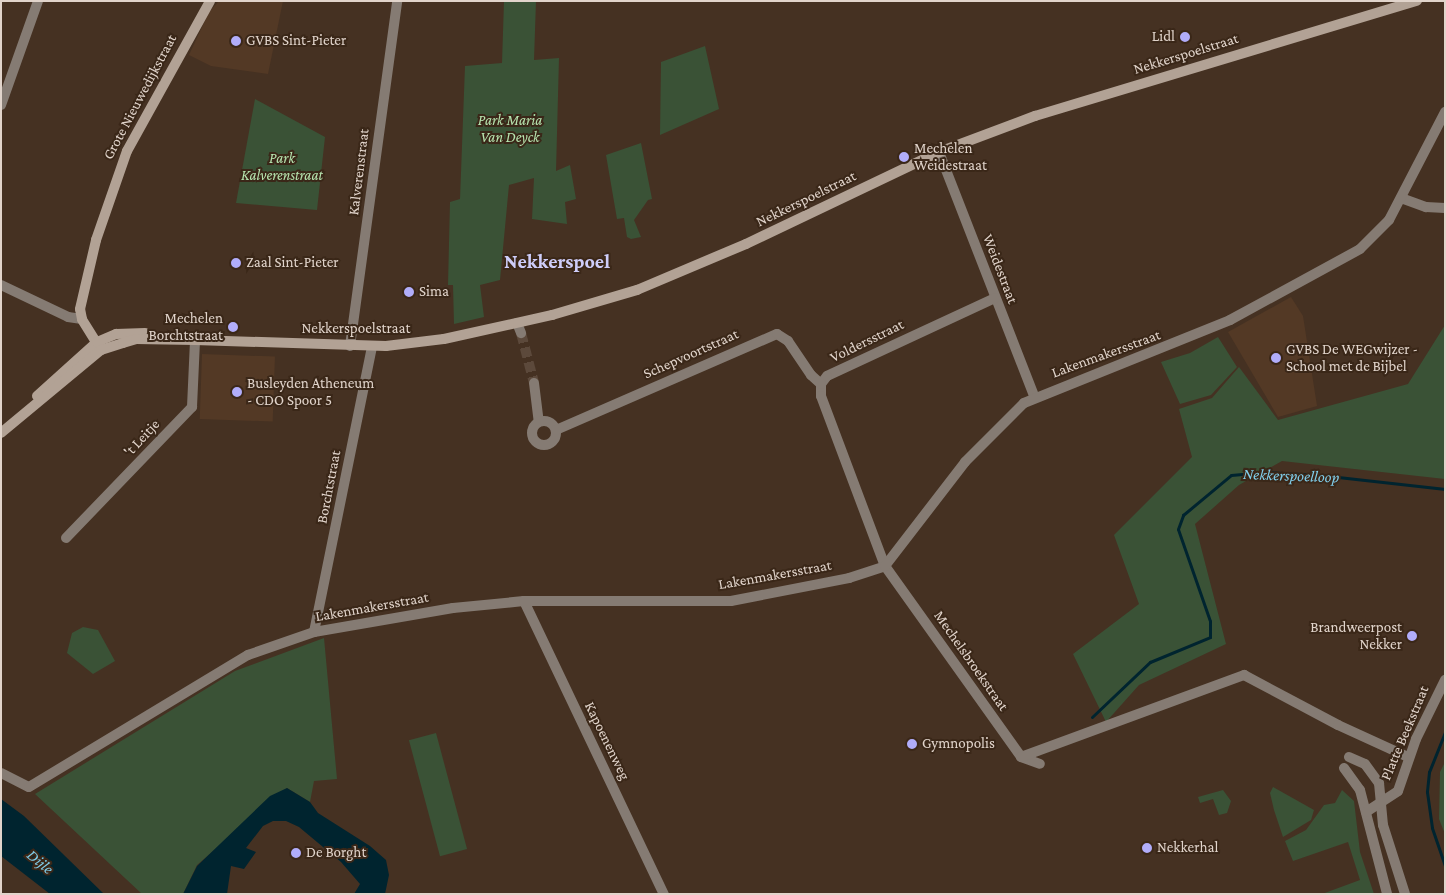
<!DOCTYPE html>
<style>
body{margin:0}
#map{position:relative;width:1446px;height:895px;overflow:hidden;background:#453122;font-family:"Crimson Pro",serif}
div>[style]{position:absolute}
.built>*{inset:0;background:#533925;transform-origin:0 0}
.green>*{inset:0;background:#3a5236;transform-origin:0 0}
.water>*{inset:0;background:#00242f}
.stream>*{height:3px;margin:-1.5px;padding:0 1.5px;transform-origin:1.5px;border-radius:1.5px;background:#00242f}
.minor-tunnel>*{height:10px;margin-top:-5px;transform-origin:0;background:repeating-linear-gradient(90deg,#5c493b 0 10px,transparent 0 15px)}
.minor>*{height:10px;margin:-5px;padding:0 5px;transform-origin:5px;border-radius:5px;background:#857b73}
.minor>.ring{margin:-5px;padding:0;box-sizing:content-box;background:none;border:10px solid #857b73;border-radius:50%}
.secondary>*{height:10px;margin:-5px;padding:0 5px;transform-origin:5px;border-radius:5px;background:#b2a295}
.dots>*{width:14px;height:14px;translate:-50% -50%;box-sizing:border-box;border:2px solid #3a2718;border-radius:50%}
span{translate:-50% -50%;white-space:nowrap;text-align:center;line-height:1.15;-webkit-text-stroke:4px #3a2718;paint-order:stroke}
.poi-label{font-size:15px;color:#e1d4cb}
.right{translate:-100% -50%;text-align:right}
.left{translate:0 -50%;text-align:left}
.street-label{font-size:15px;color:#e1d4cb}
.park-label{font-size:15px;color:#b7e5b0;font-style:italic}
.water-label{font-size:16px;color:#80ceeb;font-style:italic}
.district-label{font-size:20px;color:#cecdf9;font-weight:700}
.frame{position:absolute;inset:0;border:2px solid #e1d4cb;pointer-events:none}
</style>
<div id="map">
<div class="built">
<div style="clip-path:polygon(219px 1px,283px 1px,268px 74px,211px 66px,189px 55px,209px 12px)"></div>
<div style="clip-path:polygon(1291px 297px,1303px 316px,1317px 406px,1278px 417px,1228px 332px)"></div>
<div style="left:202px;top:354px;width:73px;height:65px;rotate:2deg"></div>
</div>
<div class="green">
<div style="clip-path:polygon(504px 1px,536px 1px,534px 60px,559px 58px,556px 171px,570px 165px,576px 199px,565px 202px,567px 224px,532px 219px,534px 178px,509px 185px,500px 280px,480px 285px,484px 317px,454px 324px,453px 285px,448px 285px,450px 202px,460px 199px,465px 66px,502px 63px)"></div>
<div style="clip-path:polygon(705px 46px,719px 109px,660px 135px,661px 62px)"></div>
<div style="clip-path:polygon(255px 99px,325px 137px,317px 210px,236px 203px)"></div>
<div style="clip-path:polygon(641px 143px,652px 199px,648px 200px,634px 220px,641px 237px,631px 239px,627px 237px,624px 218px,617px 219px,606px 155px)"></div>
<div style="clip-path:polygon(1445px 325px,1445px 479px,1282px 461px,1239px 485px,1195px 524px,1226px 644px,1139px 685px,1106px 722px,1073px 654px,1139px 604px,1114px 535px,1192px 457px,1179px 409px,1212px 398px,1239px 367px,1278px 420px,1408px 384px)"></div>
<div style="clip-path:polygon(1218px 337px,1237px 367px,1211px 395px,1180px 404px,1161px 362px,1190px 353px)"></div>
<div style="clip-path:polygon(83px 627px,98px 630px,115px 661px,93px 674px,67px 653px,72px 633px)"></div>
<div style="clip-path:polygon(324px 638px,337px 779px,314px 781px,310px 802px,287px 788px,197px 865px,183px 894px,142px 894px,35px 794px,235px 671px)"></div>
<div style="left:436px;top:733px;width:120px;height:28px;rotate:75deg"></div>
<div style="clip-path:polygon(1445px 762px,1445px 834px,1439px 819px,1440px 772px)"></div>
<div style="clip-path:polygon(1273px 787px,1314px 810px,1311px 820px,1283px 837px,1274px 810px,1270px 793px)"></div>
<div style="clip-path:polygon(1223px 790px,1231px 801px,1227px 813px,1219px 815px,1213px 799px,1200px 803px,1198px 797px)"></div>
<div style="clip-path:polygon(1342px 790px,1354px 801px,1360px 852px,1374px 894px,1322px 894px,1360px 880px,1348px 842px,1293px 861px,1285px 841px,1306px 830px,1324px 805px,1335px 803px)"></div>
</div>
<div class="water">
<div style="clip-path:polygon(287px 788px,310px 802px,318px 813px,370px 846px,386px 860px,389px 875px,385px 894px,354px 894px,360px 884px,341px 862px,299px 827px,286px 821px,273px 821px,263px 826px,246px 848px,256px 852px,244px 869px,231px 866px,227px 894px,183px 894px,197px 866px,270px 796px)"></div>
<div style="clip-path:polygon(1px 799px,24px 816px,104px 894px,50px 894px,1px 856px)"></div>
</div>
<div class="stream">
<div style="left:1092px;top:717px;width:80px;rotate:-43.5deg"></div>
<div style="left:1150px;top:662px;width:65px;rotate:-22.6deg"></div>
<div style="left:1210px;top:637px;width:16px;rotate:-90deg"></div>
<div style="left:1210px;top:621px;width:97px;rotate:-109.2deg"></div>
<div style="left:1178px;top:529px;width:15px;rotate:-70deg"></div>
<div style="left:1183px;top:515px;width:62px;rotate:-39.8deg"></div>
<div style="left:1231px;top:475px;width:34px;rotate:-5deg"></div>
<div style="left:1265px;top:472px;width:55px;rotate:3.1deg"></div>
<div style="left:1320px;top:475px;width:126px;rotate:6.4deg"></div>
<div style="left:1445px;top:732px;width:43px;rotate:111.8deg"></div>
<div style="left:1429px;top:772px;width:20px;rotate:96deg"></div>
<div style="left:1427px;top:792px;width:36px;rotate:82deg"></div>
<div style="left:1432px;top:828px;width:40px;rotate:71.1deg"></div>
</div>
<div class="minor-tunnel">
<div style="left:521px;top:333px;width:52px;rotate:75.4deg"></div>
</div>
<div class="minor">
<div style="left:1px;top:105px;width:110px;rotate:-70.4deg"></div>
<div style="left:939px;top:152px;width:262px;rotate:68.7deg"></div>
<div style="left:1401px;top:198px;width:27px;rotate:20deg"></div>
<div style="left:1426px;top:207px;width:19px;rotate:3deg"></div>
<div style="left:1px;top:285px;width:74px;rotate:25.5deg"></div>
<div style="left:68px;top:317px;width:14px;rotate:8deg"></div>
<div style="left:995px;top:298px;width:185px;rotate:155.1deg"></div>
<div style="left:827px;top:376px;width:10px;rotate:127deg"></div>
<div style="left:821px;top:384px;width:12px;rotate:90deg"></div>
<div style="left:821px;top:396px;width:182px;rotate:69.4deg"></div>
<div style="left:885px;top:566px;width:234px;rotate:54.5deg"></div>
<div style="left:1021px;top:757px;width:20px;rotate:20deg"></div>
<div style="left:517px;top:323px;width:11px;rotate:68deg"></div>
<div style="left:350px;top:346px;width:348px;rotate:-82.2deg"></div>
<div style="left:534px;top:383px;width:39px;rotate:83deg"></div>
<div class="ring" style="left:532px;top:421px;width:14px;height:14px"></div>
<div style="left:556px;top:430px;width:241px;rotate:-23.5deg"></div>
<div style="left:777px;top:334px;width:13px;rotate:32deg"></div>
<div style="left:788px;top:341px;width:41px;rotate:55.9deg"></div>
<div style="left:811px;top:375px;width:13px;rotate:42deg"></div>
<div style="left:66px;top:538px;width:182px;rotate:-46.1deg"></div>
<div style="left:192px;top:407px;width:67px;rotate:-87.4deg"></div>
<div style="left:524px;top:601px;width:325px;rotate:64.5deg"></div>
<div style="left:314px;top:632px;width:291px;rotate:-78.5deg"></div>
<div style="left:1021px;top:757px;width:238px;rotate:-20.2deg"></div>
<div style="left:1244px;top:675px;width:106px;rotate:28deg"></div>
<div style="left:1338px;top:725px;width:77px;rotate:24.6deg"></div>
<div style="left:1349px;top:757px;width:17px;rotate:24deg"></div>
<div style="left:1365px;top:764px;width:24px;rotate:54deg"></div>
<div style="left:1379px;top:783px;width:42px;rotate:84.6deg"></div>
<div style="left:1383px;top:825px;width:72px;rotate:72.3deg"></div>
<div style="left:1344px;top:768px;width:27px;rotate:54deg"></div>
<div style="left:1360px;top:790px;width:107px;rotate:75.4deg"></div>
<div style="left:1px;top:773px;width:31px;rotate:27deg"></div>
<div style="left:29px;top:787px;width:256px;rotate:-31.1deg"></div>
<div style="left:248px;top:655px;width:70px;rotate:-19.2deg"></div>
<div style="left:314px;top:632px;width:141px;rotate:-9.8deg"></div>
<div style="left:453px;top:608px;width:71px;rotate:-5.6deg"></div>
<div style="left:524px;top:601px;width:207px"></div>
<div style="left:731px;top:601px;width:120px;rotate:-11deg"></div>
<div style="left:849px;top:578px;width:38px;rotate:-18deg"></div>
<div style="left:885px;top:566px;width:131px;rotate:-52.4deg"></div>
<div style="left:965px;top:462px;width:83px;rotate:-45deg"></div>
<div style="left:1024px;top:403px;width:222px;rotate:-21.9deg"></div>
<div style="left:1230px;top:320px;width:148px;rotate:-28.6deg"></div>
<div style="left:1360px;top:249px;width:41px;rotate:-45deg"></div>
<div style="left:1389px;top:220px;width:122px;rotate:-62.6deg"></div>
<div style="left:1366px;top:812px;width:38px;rotate:-33deg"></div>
<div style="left:1398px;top:791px;width:55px;rotate:-70.9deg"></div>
<div style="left:1416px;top:739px;width:66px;rotate:-63.8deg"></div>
</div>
<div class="secondary">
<div style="left:101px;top:350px;width:36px;rotate:-122deg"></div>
<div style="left:82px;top:319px;width:10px;rotate:-101deg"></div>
<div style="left:80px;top:309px;width:71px;rotate:-76.9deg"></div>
<div style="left:96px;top:240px;width:94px;rotate:-70.8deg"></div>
<div style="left:127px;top:151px;width:171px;rotate:-61deg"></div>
<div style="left:37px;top:396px;width:81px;rotate:-42deg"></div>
<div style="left:97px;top:342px;width:21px;rotate:-23deg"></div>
<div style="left:116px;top:334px;width:29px;rotate:-2deg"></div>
<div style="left:1px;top:433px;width:130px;rotate:-39.7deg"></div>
<div style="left:101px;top:350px;width:23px;rotate:-18deg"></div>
<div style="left:123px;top:343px;width:14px;rotate:-17deg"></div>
<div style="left:136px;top:339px;width:59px;rotate:1deg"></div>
<div style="left:195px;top:340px;width:191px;rotate:1.8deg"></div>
<div style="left:386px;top:346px;width:58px;rotate:-6.9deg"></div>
<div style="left:444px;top:339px;width:111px;rotate:-12.5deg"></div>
<div style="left:552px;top:315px;width:89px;rotate:-16.4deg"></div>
<div style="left:637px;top:290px;width:118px;rotate:-22.9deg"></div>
<div style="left:746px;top:244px;width:214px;rotate:-25.5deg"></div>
<div style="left:939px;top:152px;width:103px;rotate:-20.6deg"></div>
<div style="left:1035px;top:116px;width:399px;rotate:-16.8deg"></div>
</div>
<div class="dots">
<div style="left:1185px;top:37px;background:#b1adfa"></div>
<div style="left:236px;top:41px;background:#b1adfa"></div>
<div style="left:904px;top:157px;background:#b1adfa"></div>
<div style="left:236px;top:263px;background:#b1adfa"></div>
<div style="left:409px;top:292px;background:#b1adfa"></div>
<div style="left:233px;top:327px;background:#b1adfa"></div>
<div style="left:1276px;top:358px;background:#b1adfa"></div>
<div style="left:237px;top:392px;background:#b1adfa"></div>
<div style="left:1412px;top:636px;background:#b1adfa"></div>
<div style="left:912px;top:744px;background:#b1adfa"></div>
<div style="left:1147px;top:848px;background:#b1adfa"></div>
<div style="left:296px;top:853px;background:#b1adfa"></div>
</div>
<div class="poi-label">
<span class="right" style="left:1175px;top:37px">Lidl</span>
<span class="left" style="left:246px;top:41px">GVBS Sint-Pieter</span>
<span class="left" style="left:914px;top:157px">Mechelen<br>Weidestraat</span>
<span class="left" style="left:246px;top:263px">Zaal Sint-Pieter</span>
<span class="left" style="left:419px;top:292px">Sima</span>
<span class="right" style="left:223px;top:327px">Mechelen<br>Borchtstraat</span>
<span class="left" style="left:1286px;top:358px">GVBS De WEGwijzer -<br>School met de Bijbel</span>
<span class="left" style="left:247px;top:392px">Busleyden Atheneum<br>- CDO Spoor 5</span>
<span class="right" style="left:1402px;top:636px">Brandweerpost<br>Nekker</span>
<span class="left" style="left:922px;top:744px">Gymnopolis</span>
<span class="left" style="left:1157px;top:848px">Nekkerhal</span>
<span class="left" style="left:306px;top:853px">De Borght</span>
</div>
<div class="street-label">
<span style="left:1186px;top:54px;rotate:-17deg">Nekkerspoelstraat</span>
<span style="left:140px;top:97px;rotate:-62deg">Grote Nieuwedijkstraat</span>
<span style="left:359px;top:172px;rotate:-83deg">Kalverenstraat</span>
<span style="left:806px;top:199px;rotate:-26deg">Nekkerspoelstraat</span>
<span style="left:1000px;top:269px;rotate:69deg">Weidestraat</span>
<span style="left:356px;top:329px">Nekkerspoelstraat</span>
<span style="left:867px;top:341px;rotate:-26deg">Voldersstraat</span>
<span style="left:691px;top:354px;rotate:-24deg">Schepvoortstraat</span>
<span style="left:1106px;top:354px;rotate:-20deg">Lakenmakersstraat</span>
<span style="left:142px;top:438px;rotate:-47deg">'t Leitje</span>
<span style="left:329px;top:487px;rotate:-79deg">Borchtstraat</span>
<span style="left:775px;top:575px;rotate:-10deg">Lakenmakersstraat</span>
<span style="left:372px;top:607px;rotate:-10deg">Lakenmakersstraat</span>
<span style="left:971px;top:661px;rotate:55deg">Mechelsbroekstraat</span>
<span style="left:1405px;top:733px;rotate:-67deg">Platte Beekstraat</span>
<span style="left:607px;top:741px;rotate:64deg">Kapoenenweg</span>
</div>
<div class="park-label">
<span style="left:510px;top:129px">Park Maria<br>Van Deyck</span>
<span style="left:282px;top:167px">Park<br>Kalverenstraat</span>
</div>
<div class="water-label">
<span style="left:1291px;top:476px;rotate:2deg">Nekkerspoelloop</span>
<span style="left:40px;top:862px;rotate:40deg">Dijle</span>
</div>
<div class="district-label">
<span style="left:557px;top:261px">Nekkerspoel</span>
</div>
<div class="frame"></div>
</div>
